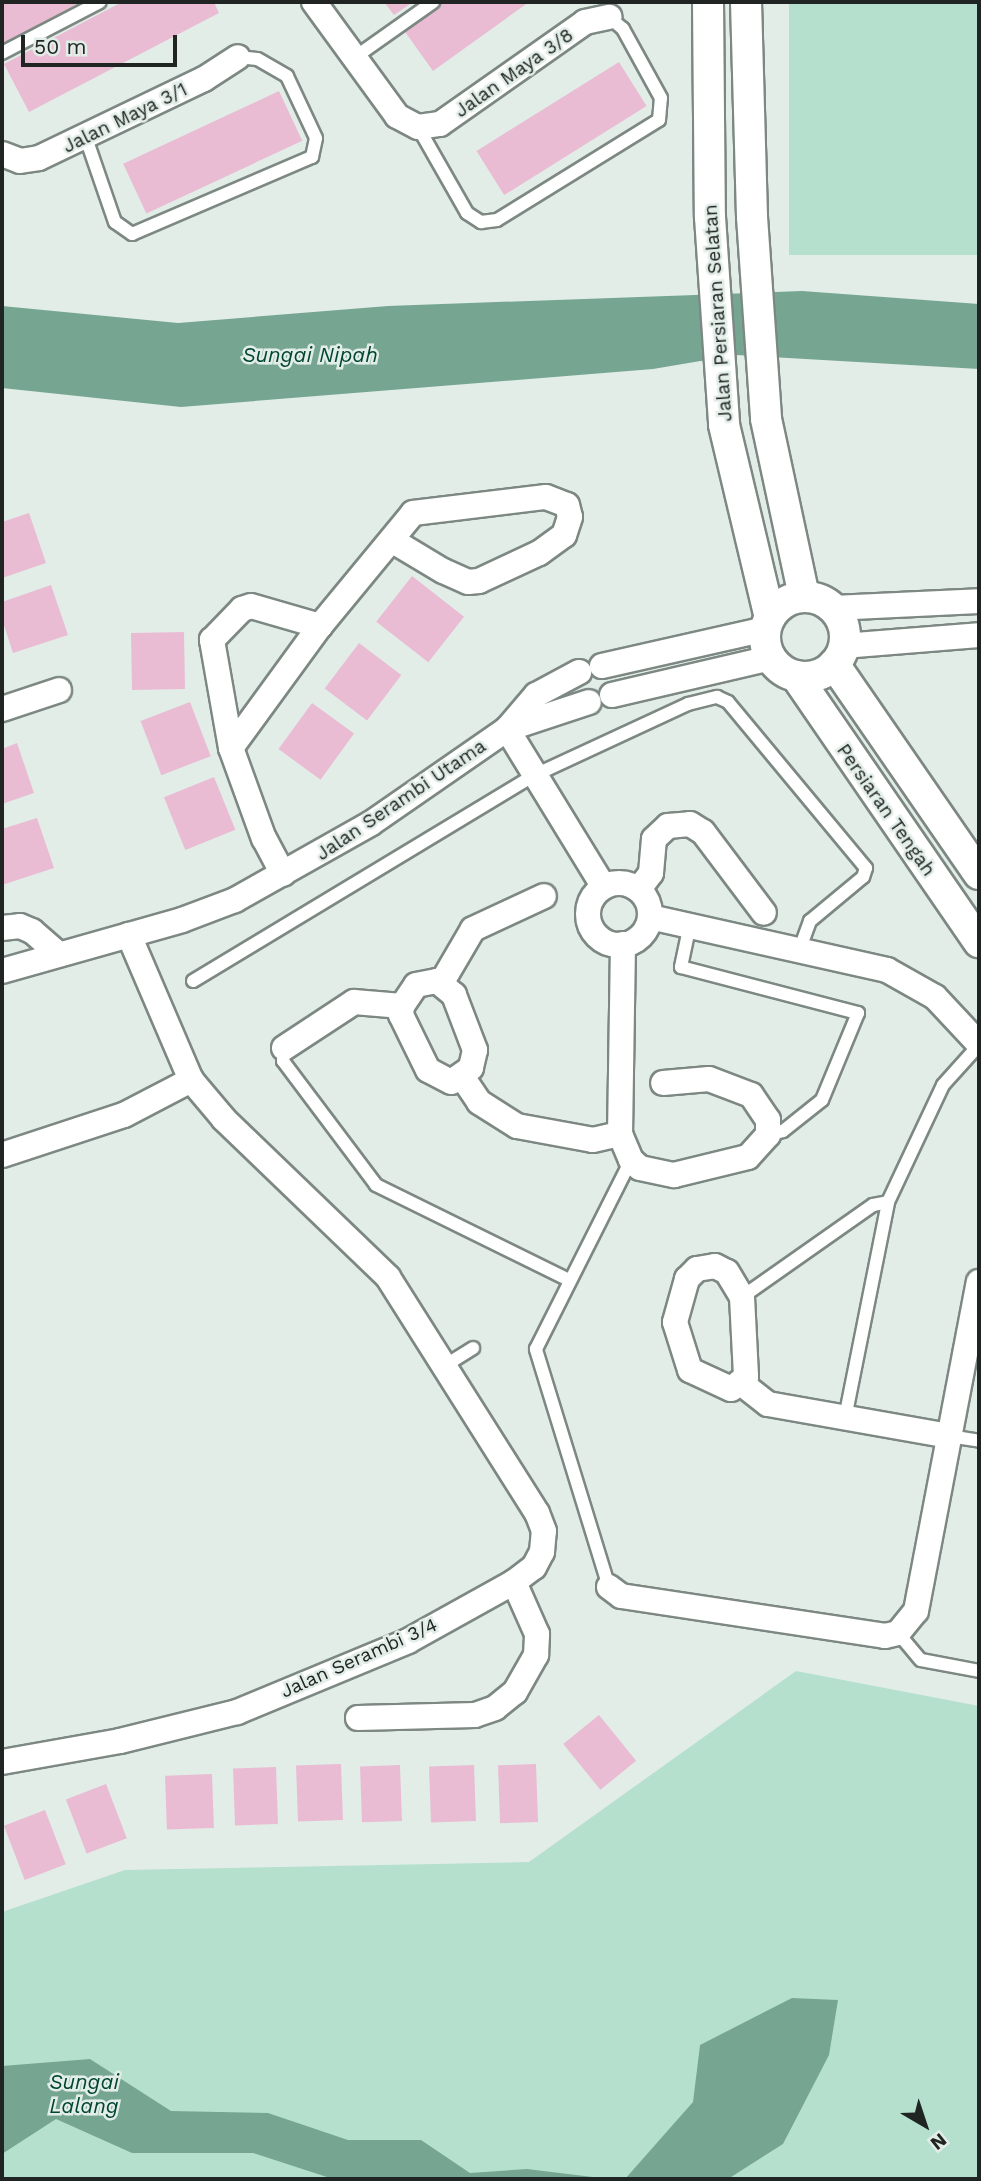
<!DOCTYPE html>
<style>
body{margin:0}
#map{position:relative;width:981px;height:2181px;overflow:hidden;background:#e2ede8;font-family:"Work Sans",sans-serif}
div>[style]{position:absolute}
.green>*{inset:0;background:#b5e0ce;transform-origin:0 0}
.water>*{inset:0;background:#76a692}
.building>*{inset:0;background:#e9bcd3;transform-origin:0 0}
.roads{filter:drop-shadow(2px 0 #7d8883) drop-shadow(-2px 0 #7d8883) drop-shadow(0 2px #7d8883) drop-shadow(0 -2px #7d8883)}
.service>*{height:12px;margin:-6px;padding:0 6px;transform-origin:6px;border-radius:6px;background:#fff}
.minor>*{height:24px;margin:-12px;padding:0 12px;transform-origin:12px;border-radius:12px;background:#fff}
.minor>.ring{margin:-12px;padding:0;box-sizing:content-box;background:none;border:24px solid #fff;border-radius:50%}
.tertiary>*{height:30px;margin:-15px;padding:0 15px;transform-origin:15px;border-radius:15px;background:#fff}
.tertiary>.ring{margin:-15px;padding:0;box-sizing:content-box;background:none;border:30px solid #fff;border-radius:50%}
span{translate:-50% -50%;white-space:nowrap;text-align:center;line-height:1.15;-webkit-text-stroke:5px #e2ede8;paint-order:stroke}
.street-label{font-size:19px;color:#202523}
.water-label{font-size:21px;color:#004532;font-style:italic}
.frame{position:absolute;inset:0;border:4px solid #202523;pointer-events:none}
.north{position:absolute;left:890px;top:2090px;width:70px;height:70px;-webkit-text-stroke:5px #e2ede8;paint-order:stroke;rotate:141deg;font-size:19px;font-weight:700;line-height:28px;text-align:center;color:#202523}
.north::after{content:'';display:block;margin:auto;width:24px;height:32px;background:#202523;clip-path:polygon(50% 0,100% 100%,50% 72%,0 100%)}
.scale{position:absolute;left:21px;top:35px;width:156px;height:32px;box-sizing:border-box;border:4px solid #202523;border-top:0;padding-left:9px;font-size:21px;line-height:24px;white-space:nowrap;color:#202523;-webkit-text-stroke:5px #e2ede8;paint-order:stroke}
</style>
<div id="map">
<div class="green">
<div style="left:789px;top:2px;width:190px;height:253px"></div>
<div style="clip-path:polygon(796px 1671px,979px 1706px,979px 2179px,2px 2179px,2px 1912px,125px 1870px,529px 1862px)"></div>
</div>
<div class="water">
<div style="clip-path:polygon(802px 291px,979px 304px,979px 369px,736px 355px,653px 369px,181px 407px,2px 388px,2px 306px,178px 323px,388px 306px)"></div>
<div style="clip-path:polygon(792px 1998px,838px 2000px,829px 2055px,783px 2144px,728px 2179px,625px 2179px,693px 2102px,700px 2045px)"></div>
<div style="clip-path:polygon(90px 2059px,171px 2111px,268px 2113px,348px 2140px,421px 2140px,470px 2173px,527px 2169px,609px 2179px,333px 2179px,253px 2153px,132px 2153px,56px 2119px,2px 2154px,2px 2066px)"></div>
</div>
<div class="building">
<div style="clip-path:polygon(2px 2px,81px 2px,2px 45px)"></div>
<div style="clip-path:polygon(122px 2px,214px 2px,219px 13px,29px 112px,4px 64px)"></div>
<div style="clip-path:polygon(384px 2px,413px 2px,394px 15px)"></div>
<div style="clip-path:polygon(440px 2px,529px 2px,433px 71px,403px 29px)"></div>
<div style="left:619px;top:62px;width:52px;height:168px;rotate:58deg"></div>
<div style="left:279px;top:91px;width:55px;height:172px;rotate:65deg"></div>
<div style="clip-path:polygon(29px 513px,46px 563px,2px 578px,2px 522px)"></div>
<div style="left:412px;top:576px;width:66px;height:58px;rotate:38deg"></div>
<div style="clip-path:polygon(51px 585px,68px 635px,13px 653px,2px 619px,2px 602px)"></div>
<div style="left:184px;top:632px;width:57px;height:53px;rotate:89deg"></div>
<div style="left:359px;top:643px;width:53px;height:57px;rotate:37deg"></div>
<div style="left:190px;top:702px;width:58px;height:53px;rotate:69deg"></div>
<div style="left:312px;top:703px;width:52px;height:57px;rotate:36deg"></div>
<div style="clip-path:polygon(17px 743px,34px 793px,2px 804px,2px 749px)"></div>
<div style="left:214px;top:777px;width:57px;height:54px;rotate:68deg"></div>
<div style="clip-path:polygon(37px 818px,54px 868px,2px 885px,2px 829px)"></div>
<div style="left:599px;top:1715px;width:59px;height:46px;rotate:51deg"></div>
<div style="left:341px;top:1764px;width:56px;height:45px;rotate:88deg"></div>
<div style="left:536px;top:1764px;width:58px;height:38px;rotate:88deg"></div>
<div style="left:400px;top:1765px;width:56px;height:40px;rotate:88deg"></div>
<div style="left:474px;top:1765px;width:56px;height:45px;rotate:88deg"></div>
<div style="left:276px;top:1767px;width:57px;height:43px;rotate:88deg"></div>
<div style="left:212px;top:1774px;width:54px;height:47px;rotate:88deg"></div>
<div style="left:106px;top:1784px;width:58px;height:43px;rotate:69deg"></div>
<div style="left:45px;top:1810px;width:58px;height:44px;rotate:69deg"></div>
</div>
<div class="roads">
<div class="service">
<div style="left:2px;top:53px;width:110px;rotate:-27.5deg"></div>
<div style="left:354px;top:58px;width:97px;rotate:-35.3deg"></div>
<div style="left:418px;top:127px;width:99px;rotate:60.3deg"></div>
<div style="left:467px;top:213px;width:17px;rotate:33deg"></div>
<div style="left:481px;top:222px;width:16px;rotate:-7deg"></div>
<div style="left:497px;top:220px;width:190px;rotate:-31.7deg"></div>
<div style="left:659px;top:120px;width:22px;rotate:-85deg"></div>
<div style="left:661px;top:98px;width:79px;rotate:-118.8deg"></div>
<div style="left:623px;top:29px;width:18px;rotate:-139deg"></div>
<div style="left:86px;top:138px;width:89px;rotate:71deg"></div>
<div style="left:115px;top:222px;width:21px;rotate:35deg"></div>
<div style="left:132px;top:234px;width:196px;rotate:-23.2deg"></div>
<div style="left:312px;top:157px;width:19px;rotate:-78deg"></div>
<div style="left:316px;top:138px;width:68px;rotate:-115.1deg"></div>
<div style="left:287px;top:76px;width:34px;rotate:-150deg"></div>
<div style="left:257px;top:59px;width:19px;rotate:-174deg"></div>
<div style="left:689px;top:929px;width:39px;rotate:102deg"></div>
<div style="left:681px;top:967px;width:183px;rotate:14.6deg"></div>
<div style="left:858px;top:1013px;width:94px;rotate:112.5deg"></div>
<div style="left:822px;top:1100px;width:50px;rotate:141.5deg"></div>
<div style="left:783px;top:1131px;width:16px;rotate:165deg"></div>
<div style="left:193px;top:981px;width:399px;rotate:-31.1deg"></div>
<div style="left:535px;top:775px;width:169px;rotate:-24.9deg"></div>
<div style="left:688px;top:704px;width:30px;rotate:-14deg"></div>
<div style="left:717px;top:697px;width:12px;rotate:24deg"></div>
<div style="left:728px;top:702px;width:216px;rotate:50.3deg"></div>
<div style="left:866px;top:868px;width:9px;rotate:108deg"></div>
<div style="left:863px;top:877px;width:69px;rotate:140.3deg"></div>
<div style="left:810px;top:921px;width:32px;rotate:110deg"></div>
<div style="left:284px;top:1048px;width:13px;rotate:94deg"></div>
<div style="left:283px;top:1061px;width:155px;rotate:53.1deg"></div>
<div style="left:376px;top:1185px;width:215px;rotate:26.2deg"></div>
<div style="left:742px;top:1297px;width:160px;rotate:-35.1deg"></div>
<div style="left:873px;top:1205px;width:15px;rotate:-11deg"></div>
<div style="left:446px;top:1365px;width:32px;rotate:-32deg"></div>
<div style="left:845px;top:1418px;width:220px;rotate:-78.7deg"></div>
<div style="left:888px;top:1202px;width:129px;rotate:-64.8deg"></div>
<div style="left:943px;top:1085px;width:54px;rotate:-48deg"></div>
<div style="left:949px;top:1436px;width:30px;rotate:9deg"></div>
<div style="left:609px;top:1587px;width:249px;rotate:-107.1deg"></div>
<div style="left:536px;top:1349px;width:212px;rotate:-63.3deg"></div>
<div style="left:898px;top:1633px;width:35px;rotate:50deg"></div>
<div style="left:921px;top:1660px;width:59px;rotate:10.7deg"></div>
</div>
<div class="minor">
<div style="left:314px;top:2px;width:141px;rotate:53.9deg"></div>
<div style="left:397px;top:116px;width:24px;rotate:28deg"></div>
<div style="left:418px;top:127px;width:22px;rotate:-8deg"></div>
<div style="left:440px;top:124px;width:177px;rotate:-35.1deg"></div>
<div style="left:585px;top:22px;width:25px;rotate:-12deg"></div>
<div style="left:2px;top:154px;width:19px;rotate:21deg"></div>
<div style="left:20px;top:161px;width:19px;rotate:-9deg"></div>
<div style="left:39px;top:158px;width:183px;rotate:-25.6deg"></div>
<div style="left:204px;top:79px;width:40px;rotate:-32.9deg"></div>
<div style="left:833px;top:608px;width:146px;rotate:-2.7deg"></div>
<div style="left:843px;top:646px;width:136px;rotate:-4.6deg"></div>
<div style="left:602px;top:666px;width:168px;rotate:-12.7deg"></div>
<div style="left:612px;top:695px;width:163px;rotate:-13.1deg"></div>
<div style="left:2px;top:709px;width:60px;rotate:-18.4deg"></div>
<div style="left:507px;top:729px;width:185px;rotate:58.5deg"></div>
<div style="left:507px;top:729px;width:86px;rotate:-18.2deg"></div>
<div style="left:231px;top:748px;width:151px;rotate:-53.9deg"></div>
<div style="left:320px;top:626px;width:146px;rotate:-50.5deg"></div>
<div style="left:413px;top:513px;width:134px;rotate:-6.9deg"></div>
<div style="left:546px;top:497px;width:22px;rotate:21deg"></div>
<div style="left:567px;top:505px;width:12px;rotate:76deg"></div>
<div style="left:570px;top:517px;width:19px;rotate:108deg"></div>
<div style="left:564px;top:535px;width:31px;rotate:144deg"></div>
<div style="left:539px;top:553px;width:66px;rotate:155deg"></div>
<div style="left:479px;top:581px;width:11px;rotate:175deg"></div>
<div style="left:468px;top:582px;width:27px;rotate:-156deg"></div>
<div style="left:443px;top:571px;width:58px;rotate:-149deg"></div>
<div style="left:283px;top:874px;width:40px;rotate:-118deg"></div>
<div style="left:264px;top:839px;width:97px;rotate:-109.9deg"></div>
<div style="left:231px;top:748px;width:110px;rotate:-100deg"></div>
<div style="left:212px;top:640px;width:43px;rotate:-45.9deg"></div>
<div style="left:242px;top:609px;width:9px;rotate:-18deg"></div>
<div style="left:251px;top:606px;width:72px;rotate:16.2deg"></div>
<div class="ring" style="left:588px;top:883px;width:38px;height:38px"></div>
<div style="left:639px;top:889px;width:20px;rotate:-53deg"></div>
<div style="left:651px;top:873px;width:34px;rotate:-85deg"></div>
<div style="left:654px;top:839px;width:19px;rotate:-43deg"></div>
<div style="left:668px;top:826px;width:22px;rotate:-5deg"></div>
<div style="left:690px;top:824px;width:15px;rotate:32deg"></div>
<div style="left:703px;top:832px;width:101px;rotate:53deg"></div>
<div style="left:650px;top:917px;width:243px;rotate:12.6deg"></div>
<div style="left:887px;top:970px;width:55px;rotate:29.4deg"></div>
<div style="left:935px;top:997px;width:64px;rotate:46.9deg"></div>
<div style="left:2px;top:928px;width:18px;rotate:-6deg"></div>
<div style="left:20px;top:926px;width:13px;rotate:23deg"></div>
<div style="left:32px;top:931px;width:35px;rotate:41deg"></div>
<div style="left:623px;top:944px;width:190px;rotate:90.9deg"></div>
<div style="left:620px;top:1134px;width:28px;rotate:67deg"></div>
<div style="left:631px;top:1160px;width:12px;rotate:42deg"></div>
<div style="left:640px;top:1168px;width:35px;rotate:12deg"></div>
<div style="left:674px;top:1175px;width:76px;rotate:-13.7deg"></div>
<div style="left:748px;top:1157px;width:30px;rotate:-48deg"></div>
<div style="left:768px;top:1135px;width:15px;rotate:-90deg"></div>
<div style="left:768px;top:1120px;width:30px;rotate:-124deg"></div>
<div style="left:751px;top:1095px;width:45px;rotate:-159.1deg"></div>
<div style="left:709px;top:1079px;width:46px;rotate:175deg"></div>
<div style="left:2px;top:971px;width:187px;rotate:-15.8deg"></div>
<div style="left:182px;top:920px;width:57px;rotate:-20.7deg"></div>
<div style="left:235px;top:900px;width:155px;rotate:-29.4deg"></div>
<div style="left:370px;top:824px;width:167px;rotate:-34.7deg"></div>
<div style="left:507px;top:729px;width:45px;rotate:-49.5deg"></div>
<div style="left:536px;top:695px;width:49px;rotate:-28.1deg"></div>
<div style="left:437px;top:981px;width:22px;rotate:39deg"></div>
<div style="left:454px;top:995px;width:59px;rotate:69.1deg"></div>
<div style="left:475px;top:1050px;width:18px;rotate:103deg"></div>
<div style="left:471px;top:1068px;width:24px;rotate:145deg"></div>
<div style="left:451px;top:1082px;width:26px;rotate:-152deg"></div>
<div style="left:428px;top:1070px;width:61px;rotate:-116.1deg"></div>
<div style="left:401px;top:1015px;width:9px;rotate:-84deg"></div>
<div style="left:402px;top:1006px;width:25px;rotate:-56deg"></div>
<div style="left:416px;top:985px;width:21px;rotate:-11deg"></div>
<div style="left:442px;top:982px;width:61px;rotate:-59.7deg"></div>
<div style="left:473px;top:929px;width:78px;rotate:-24.9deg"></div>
<div style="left:284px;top:1048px;width:84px;rotate:-33.3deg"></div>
<div style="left:354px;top:1002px;width:48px;rotate:4.8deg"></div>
<div style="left:463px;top:1078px;width:29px;rotate:56deg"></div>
<div style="left:479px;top:1102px;width:45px;rotate:32.3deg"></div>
<div style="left:517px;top:1126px;width:77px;rotate:10.4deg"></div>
<div style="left:593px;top:1140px;width:28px;rotate:-13deg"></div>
<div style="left:2px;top:1155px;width:128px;rotate:-18.2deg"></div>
<div style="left:124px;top:1115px;width:76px;rotate:-27.6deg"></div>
<div style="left:715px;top:1266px;width:13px;rotate:27deg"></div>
<div style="left:727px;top:1272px;width:29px;rotate:59deg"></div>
<div style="left:742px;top:1297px;width:80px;rotate:87.1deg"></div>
<div style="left:746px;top:1377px;width:19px;rotate:141deg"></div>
<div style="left:731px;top:1389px;width:45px;rotate:-155.1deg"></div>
<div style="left:690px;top:1370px;width:50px;rotate:-107.4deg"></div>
<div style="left:675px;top:1322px;width:45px;rotate:-74.4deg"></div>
<div style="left:687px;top:1279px;width:14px;rotate:-45deg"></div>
<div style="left:697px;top:1269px;width:18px;rotate:-9deg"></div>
<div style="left:741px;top:1383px;width:34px;rotate:38deg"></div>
<div style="left:768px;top:1404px;width:184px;rotate:10deg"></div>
<div style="left:609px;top:1587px;width:15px;rotate:37deg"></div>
<div style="left:621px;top:1596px;width:267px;rotate:8.6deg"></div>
<div style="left:885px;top:1636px;width:13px;rotate:-13deg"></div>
<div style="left:898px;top:1633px;width:28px;rotate:-51deg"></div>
<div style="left:916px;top:1611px;width:335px;rotate:-79.2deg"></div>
<div style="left:358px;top:1718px;width:117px;rotate:-1.5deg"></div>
<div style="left:475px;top:1715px;width:21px;rotate:-19deg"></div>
<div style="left:495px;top:1708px;width:26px;rotate:-39deg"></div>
<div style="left:515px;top:1692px;width:43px;rotate:-60.4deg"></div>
<div style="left:536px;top:1655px;width:21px;rotate:-87deg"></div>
<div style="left:537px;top:1634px;width:57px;rotate:-113.9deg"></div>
<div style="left:2px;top:1762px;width:120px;rotate:-10.1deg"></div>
<div style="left:120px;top:1741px;width:121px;rotate:-13.9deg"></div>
<div style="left:237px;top:1712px;width:185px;rotate:-22.5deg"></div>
<div style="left:408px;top:1641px;width:121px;rotate:-29.1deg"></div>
<div style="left:514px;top:1582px;width:25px;rotate:-37deg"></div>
<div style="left:534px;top:1567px;width:17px;rotate:-62deg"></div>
<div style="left:542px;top:1552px;width:21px;rotate:-85deg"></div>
<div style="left:544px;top:1531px;width:19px;rotate:-111deg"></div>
<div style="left:537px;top:1513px;width:279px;rotate:-122.3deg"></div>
<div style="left:388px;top:1277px;width:228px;rotate:-136.1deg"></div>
<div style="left:224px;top:1119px;width:51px;rotate:-130.2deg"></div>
<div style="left:191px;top:1080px;width:158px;rotate:-113.2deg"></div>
</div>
<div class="tertiary">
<div style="left:708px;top:2px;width:215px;rotate:89.5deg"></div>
<div style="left:710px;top:217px;width:208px;rotate:86.1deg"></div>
<div style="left:724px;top:425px;width:198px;rotate:76.6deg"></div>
<div style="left:746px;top:2px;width:215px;rotate:88.4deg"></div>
<div style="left:752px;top:217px;width:202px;rotate:86deg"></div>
<div style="left:766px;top:419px;width:182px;rotate:77.9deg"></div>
<div class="ring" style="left:765px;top:597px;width:50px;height:50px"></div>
<div style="left:834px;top:664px;width:255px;rotate:55.4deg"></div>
<div style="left:796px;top:676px;width:323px;rotate:55.5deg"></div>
</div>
</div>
<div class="street-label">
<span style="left:514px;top:73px;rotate:-35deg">Jalan Maya 3/8</span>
<span style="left:125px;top:118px;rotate:-26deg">Jalan Maya 3/1</span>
<span style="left:718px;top:313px;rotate:-94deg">Jalan Persiaran Selatan</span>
<span style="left:401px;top:800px;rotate:-34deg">Jalan Serambi Utama</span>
<span style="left:886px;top:810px;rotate:55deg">Persiaran Tengah</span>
<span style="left:359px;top:1658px;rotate:-24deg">Jalan Serambi 3/4</span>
</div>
<div class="water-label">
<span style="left:310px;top:355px">Sungai Nipah</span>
<span style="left:84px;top:2094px">Sungai<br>Lalang</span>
</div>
<div class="frame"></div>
<div class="north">N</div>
<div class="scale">50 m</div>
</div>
